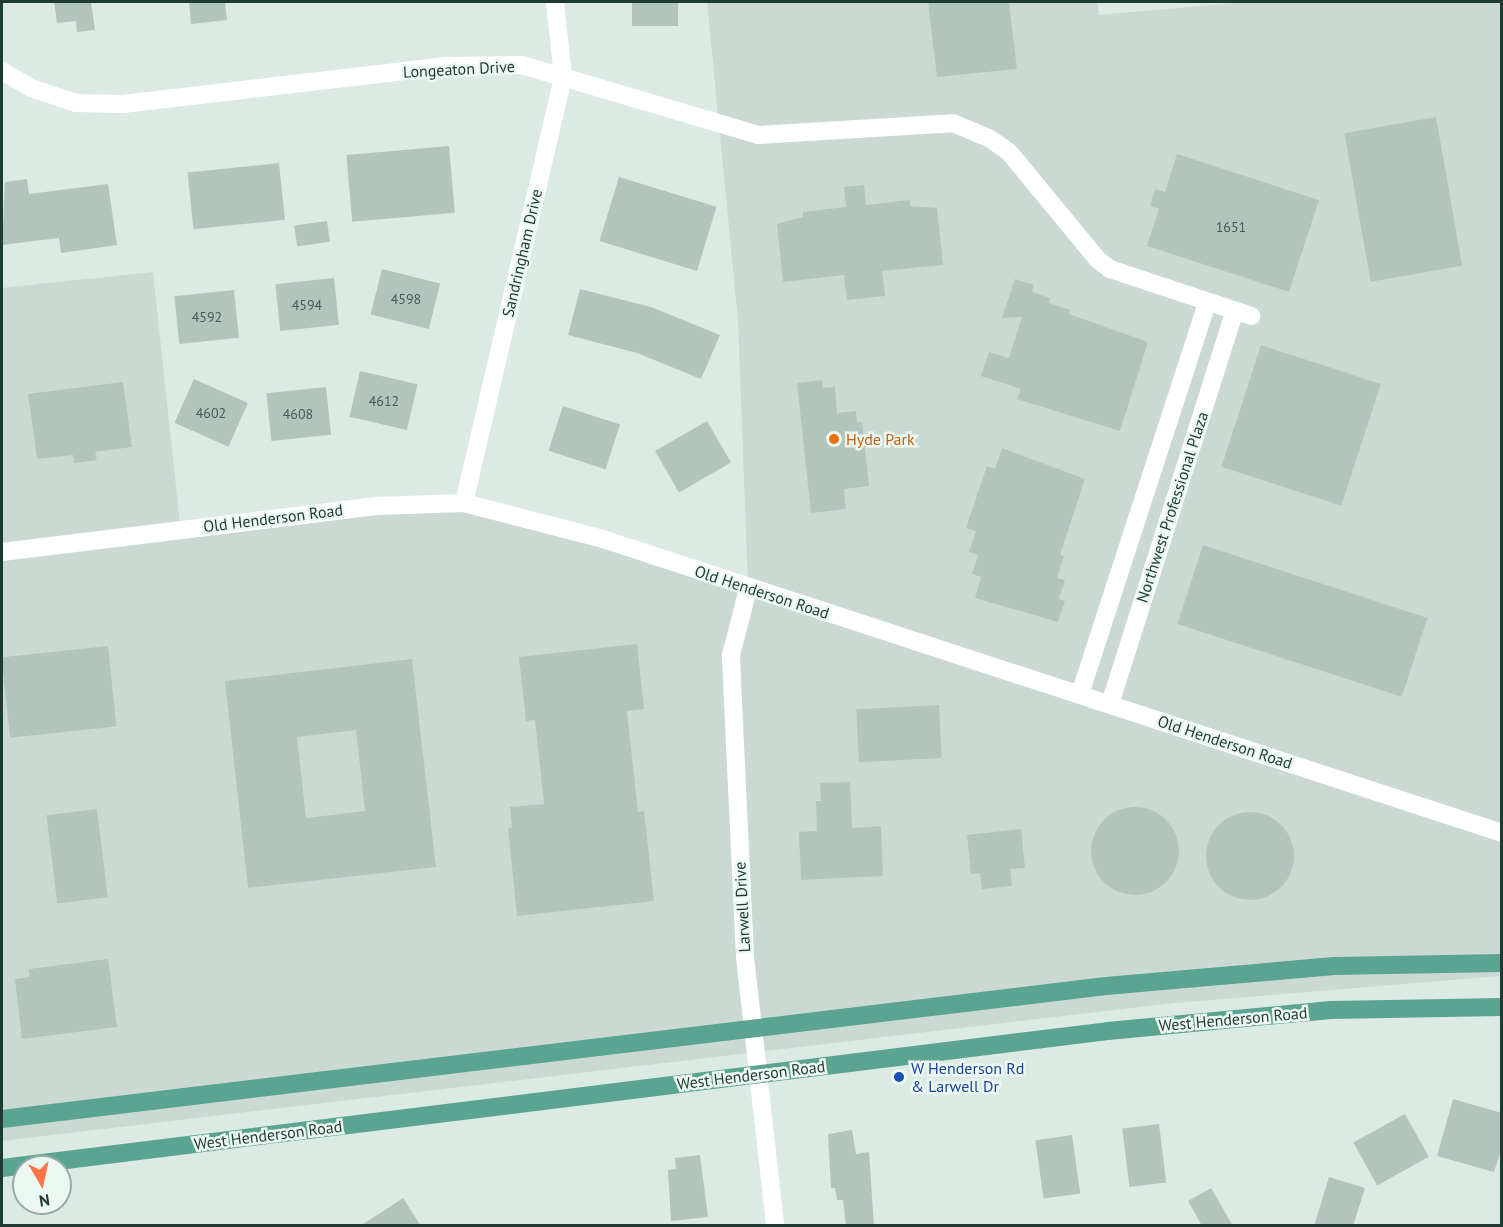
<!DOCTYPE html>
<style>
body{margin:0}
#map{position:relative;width:1503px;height:1227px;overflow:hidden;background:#dceae4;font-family:"PT Sans",sans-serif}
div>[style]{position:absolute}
.built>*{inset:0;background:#cadad3}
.building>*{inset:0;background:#b2c5bd;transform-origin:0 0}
.round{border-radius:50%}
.minor>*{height:18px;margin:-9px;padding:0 9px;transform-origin:9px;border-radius:9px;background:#fff}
.major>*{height:18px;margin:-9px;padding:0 9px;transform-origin:9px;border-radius:9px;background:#5ca492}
.dots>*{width:16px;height:16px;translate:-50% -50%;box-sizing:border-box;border:3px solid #edf7f2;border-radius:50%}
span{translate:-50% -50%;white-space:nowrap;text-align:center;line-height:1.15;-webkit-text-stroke:5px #edf7f2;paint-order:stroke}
.number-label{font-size:14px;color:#425e56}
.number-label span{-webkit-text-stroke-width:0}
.street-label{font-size:16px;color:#1d3b33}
.food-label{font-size:16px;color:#c56008}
.left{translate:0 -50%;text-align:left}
.transit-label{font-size:16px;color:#164399}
.frame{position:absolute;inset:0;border:3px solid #1d3b33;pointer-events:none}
.north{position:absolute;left:12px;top:1155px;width:60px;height:60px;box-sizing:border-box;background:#edf7f2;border:2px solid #9aaca6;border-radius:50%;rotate:171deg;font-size:16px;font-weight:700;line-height:24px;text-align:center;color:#1d3b33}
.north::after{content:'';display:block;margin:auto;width:21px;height:27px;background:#ff7446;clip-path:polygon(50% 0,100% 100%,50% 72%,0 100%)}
</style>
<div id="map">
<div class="built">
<div style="clip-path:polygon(707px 2px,1097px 2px,1099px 15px,1245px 2px,1501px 2px,1501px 976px,1174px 1003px,2px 1141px,2px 288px,153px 272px,181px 533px,435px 507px,508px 519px,748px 585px,738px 320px)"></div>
</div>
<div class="building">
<div style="clip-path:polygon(54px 2px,91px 2px,95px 30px,77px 32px,76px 21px,57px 23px)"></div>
<div style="clip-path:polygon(189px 2px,225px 2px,227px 20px,191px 24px)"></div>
<div style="left:632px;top:2px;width:46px;height:24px"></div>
<div style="clip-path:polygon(928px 2px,1009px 2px,1017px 69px,937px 77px)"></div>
<div style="left:1436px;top:117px;width:151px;height:93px;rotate:80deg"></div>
<div style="left:449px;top:146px;width:67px;height:103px;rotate:85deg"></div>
<div style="clip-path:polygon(1177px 154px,1319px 200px,1289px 292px,1147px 246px,1159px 209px,1150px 206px,1155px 189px,1165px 192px)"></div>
<div style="left:279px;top:163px;width:57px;height:92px;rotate:84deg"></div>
<div style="left:619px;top:177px;width:102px;height:67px;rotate:17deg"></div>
<div style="clip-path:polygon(27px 179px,29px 194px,108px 184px,117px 245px,61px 253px,59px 238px,2px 245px,5px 182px)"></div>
<div style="clip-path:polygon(864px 185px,866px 205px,910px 200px,910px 206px,937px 208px,943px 265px,882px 271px,885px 296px,847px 300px,844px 275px,783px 282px,777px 224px,803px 217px,803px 212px,846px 207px,844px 187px)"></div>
<div style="left:327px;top:221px;width:21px;height:33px;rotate:82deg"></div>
<div style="left:382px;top:269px;width:60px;height:47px;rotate:14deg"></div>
<div style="left:334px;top:278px;width:47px;height:59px;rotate:84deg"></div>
<div style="clip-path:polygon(1015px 279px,1034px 285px,1032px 292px,1050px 298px,1049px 303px,1070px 310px,1069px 314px,1148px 342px,1120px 431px,1017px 399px,1021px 389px,981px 376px,989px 352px,1009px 358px,1022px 317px,1002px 318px)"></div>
<div style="clip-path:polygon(580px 289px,651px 307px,720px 335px,701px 379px,637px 353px,568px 335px)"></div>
<div style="left:234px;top:290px;width:48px;height:60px;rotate:84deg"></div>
<div style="left:1261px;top:345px;width:126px;height:128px;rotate:18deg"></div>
<div style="left:360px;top:371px;width:59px;height:47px;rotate:13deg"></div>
<div style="left:194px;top:379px;width:59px;height:48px;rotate:24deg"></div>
<div style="clip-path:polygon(822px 380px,823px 388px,835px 387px,837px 413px,856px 411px,857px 422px,862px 422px,869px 486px,844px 489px,846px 509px,811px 513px,797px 383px)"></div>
<div style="clip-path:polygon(123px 382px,132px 447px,95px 452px,97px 460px,74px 463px,73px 455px,37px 459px,28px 394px)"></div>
<div style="left:326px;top:387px;width:48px;height:60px;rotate:84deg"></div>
<div style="left:563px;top:406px;width:60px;height:47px;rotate:18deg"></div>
<div style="left:707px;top:421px;width:48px;height:60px;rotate:60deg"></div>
<div style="clip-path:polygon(1002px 448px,1085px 479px,1060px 555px,1064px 556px,1057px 578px,1065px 580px,1059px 599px,1065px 601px,1058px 622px,975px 598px,981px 577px,972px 574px,978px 555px,969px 552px,976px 531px,966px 528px,987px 466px,995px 469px)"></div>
<div style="left:1203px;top:545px;width:236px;height:83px;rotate:18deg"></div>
<div style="clip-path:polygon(637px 644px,644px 709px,627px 711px,638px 812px,644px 811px,654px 901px,517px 916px,508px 828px,512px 828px,510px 807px,544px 804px,535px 720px,526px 721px,519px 657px)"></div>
<div style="left:108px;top:646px;width:81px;height:107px;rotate:84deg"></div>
<div style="clip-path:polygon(evenodd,412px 659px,436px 867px,248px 888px,225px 681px,412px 659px,356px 730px,365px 811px,306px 818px,297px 737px,356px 730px)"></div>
<div style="left:939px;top:705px;width:53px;height:83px;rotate:87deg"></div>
<div style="clip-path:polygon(850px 782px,852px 828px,881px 826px,883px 876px,801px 880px,799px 832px,817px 831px,816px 801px,821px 801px,820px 783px)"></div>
<div class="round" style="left:1091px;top:807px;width:88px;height:88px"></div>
<div style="left:97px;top:809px;width:89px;height:51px;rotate:83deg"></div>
<div class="round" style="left:1206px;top:812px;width:88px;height:88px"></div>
<div style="clip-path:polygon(1021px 829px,1025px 868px,1010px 869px,1012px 886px,982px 889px,980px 873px,971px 874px,967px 835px)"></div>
<div style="clip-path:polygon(108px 959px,117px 1027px,22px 1039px,15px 979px,30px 977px,29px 969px)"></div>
<div style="clip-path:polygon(1453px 1099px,1502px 1113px,1502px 1147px,1494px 1172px,1437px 1156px)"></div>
<div style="left:1405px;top:1114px;width:49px;height:59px;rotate:61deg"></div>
<div style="left:1159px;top:1124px;width:59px;height:37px;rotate:83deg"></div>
<div style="clip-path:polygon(852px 1130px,856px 1154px,869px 1152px,874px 1226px,846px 1226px,843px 1200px,837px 1200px,835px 1188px,831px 1188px,828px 1134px)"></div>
<div style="left:1072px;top:1135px;width:59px;height:37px;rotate:82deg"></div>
<div style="clip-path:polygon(700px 1155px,708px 1217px,671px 1221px,668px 1170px,676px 1169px,675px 1158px)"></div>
<div style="clip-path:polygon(1329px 1177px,1365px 1188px,1353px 1226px,1314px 1226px)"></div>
<div style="clip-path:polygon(1211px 1188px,1233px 1226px,1202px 1226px,1188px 1201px)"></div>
<div style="clip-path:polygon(403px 1198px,421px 1226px,360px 1226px,391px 1206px)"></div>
</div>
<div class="minor">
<div style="left:2px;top:71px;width:34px;rotate:30deg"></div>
<div style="left:31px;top:88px;width:47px;rotate:18.4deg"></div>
<div style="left:76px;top:103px;width:47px;rotate:1.2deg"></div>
<div style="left:123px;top:104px;width:324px;rotate:-6.7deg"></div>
<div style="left:445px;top:66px;width:77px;rotate:-0.7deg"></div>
<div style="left:522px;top:65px;width:247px;rotate:16.5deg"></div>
<div style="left:759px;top:135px;width:194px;rotate:-3.5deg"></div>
<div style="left:953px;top:123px;width:39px;rotate:23deg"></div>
<div style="left:989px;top:138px;width:24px;rotate:35deg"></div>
<div style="left:1009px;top:152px;width:140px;rotate:50.5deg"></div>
<div style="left:1098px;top:260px;width:15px;rotate:37deg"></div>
<div style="left:1110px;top:269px;width:149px;rotate:18.4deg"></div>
<div style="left:464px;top:503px;width:437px;rotate:-76.9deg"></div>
<div style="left:563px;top:77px;width:75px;rotate:-96.1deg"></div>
<div style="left:2px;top:552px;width:377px;rotate:-7deg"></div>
<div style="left:376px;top:506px;width:88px;rotate:-2deg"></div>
<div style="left:464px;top:503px;width:144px;rotate:14.5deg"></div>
<div style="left:603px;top:539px;width:946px;rotate:18.11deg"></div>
<div style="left:748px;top:589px;width:68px;rotate:104.4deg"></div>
<div style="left:731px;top:655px;width:47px;rotate:87.6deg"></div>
<div style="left:733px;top:702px;width:255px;rotate:87.3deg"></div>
<div style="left:745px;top:957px;width:271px;rotate:83.6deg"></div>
<div style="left:1080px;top:694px;width:412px;rotate:-72deg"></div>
<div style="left:1110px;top:704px;width:413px;rotate:-72.4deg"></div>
</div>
<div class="major">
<div style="left:2px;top:1119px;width:1112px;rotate:-6.87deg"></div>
<div style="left:1106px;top:986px;width:229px;rotate:-5deg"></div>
<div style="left:1334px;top:966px;width:168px;rotate:-1deg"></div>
<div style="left:2px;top:1168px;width:1114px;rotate:-7.06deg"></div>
<div style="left:1108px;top:1031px;width:224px;rotate:-5.4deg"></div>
<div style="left:1331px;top:1010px;width:171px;rotate:-1deg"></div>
</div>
<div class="dots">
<div style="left:834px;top:439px;background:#e8710a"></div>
<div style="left:899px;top:1077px;background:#1a4fb4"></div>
</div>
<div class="number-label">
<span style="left:1231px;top:227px">1651</span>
<span style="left:406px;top:299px">4598</span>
<span style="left:307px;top:305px">4594</span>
<span style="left:207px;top:317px">4592</span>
<span style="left:384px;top:401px">4612</span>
<span style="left:211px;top:413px">4602</span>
<span style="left:298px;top:414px">4608</span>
</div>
<div class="street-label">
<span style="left:459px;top:69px;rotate:-3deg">Longeaton Drive</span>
<span style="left:522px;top:253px;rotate:-77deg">Sandringham Drive</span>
<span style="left:1172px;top:507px;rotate:-72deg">Northwest Professional Plaza</span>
<span style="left:273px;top:518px;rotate:-7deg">Old Henderson Road</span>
<span style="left:762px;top:592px;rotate:18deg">Old Henderson Road</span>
<span style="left:1225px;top:742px;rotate:18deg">Old Henderson Road</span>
<span style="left:742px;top:907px;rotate:-93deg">Larwell Drive</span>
<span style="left:1233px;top:1019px;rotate:-5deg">West Henderson Road</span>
<span style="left:751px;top:1075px;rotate:-7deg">West Henderson Road</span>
<span style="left:268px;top:1135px;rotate:-7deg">West Henderson Road</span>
</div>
<div class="food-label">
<span class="left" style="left:846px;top:439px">Hyde Park</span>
</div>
<div class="transit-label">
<span class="left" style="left:911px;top:1077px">W Henderson Rd<br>&amp; Larwell Dr</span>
</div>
<div class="frame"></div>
<div class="north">N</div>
</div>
